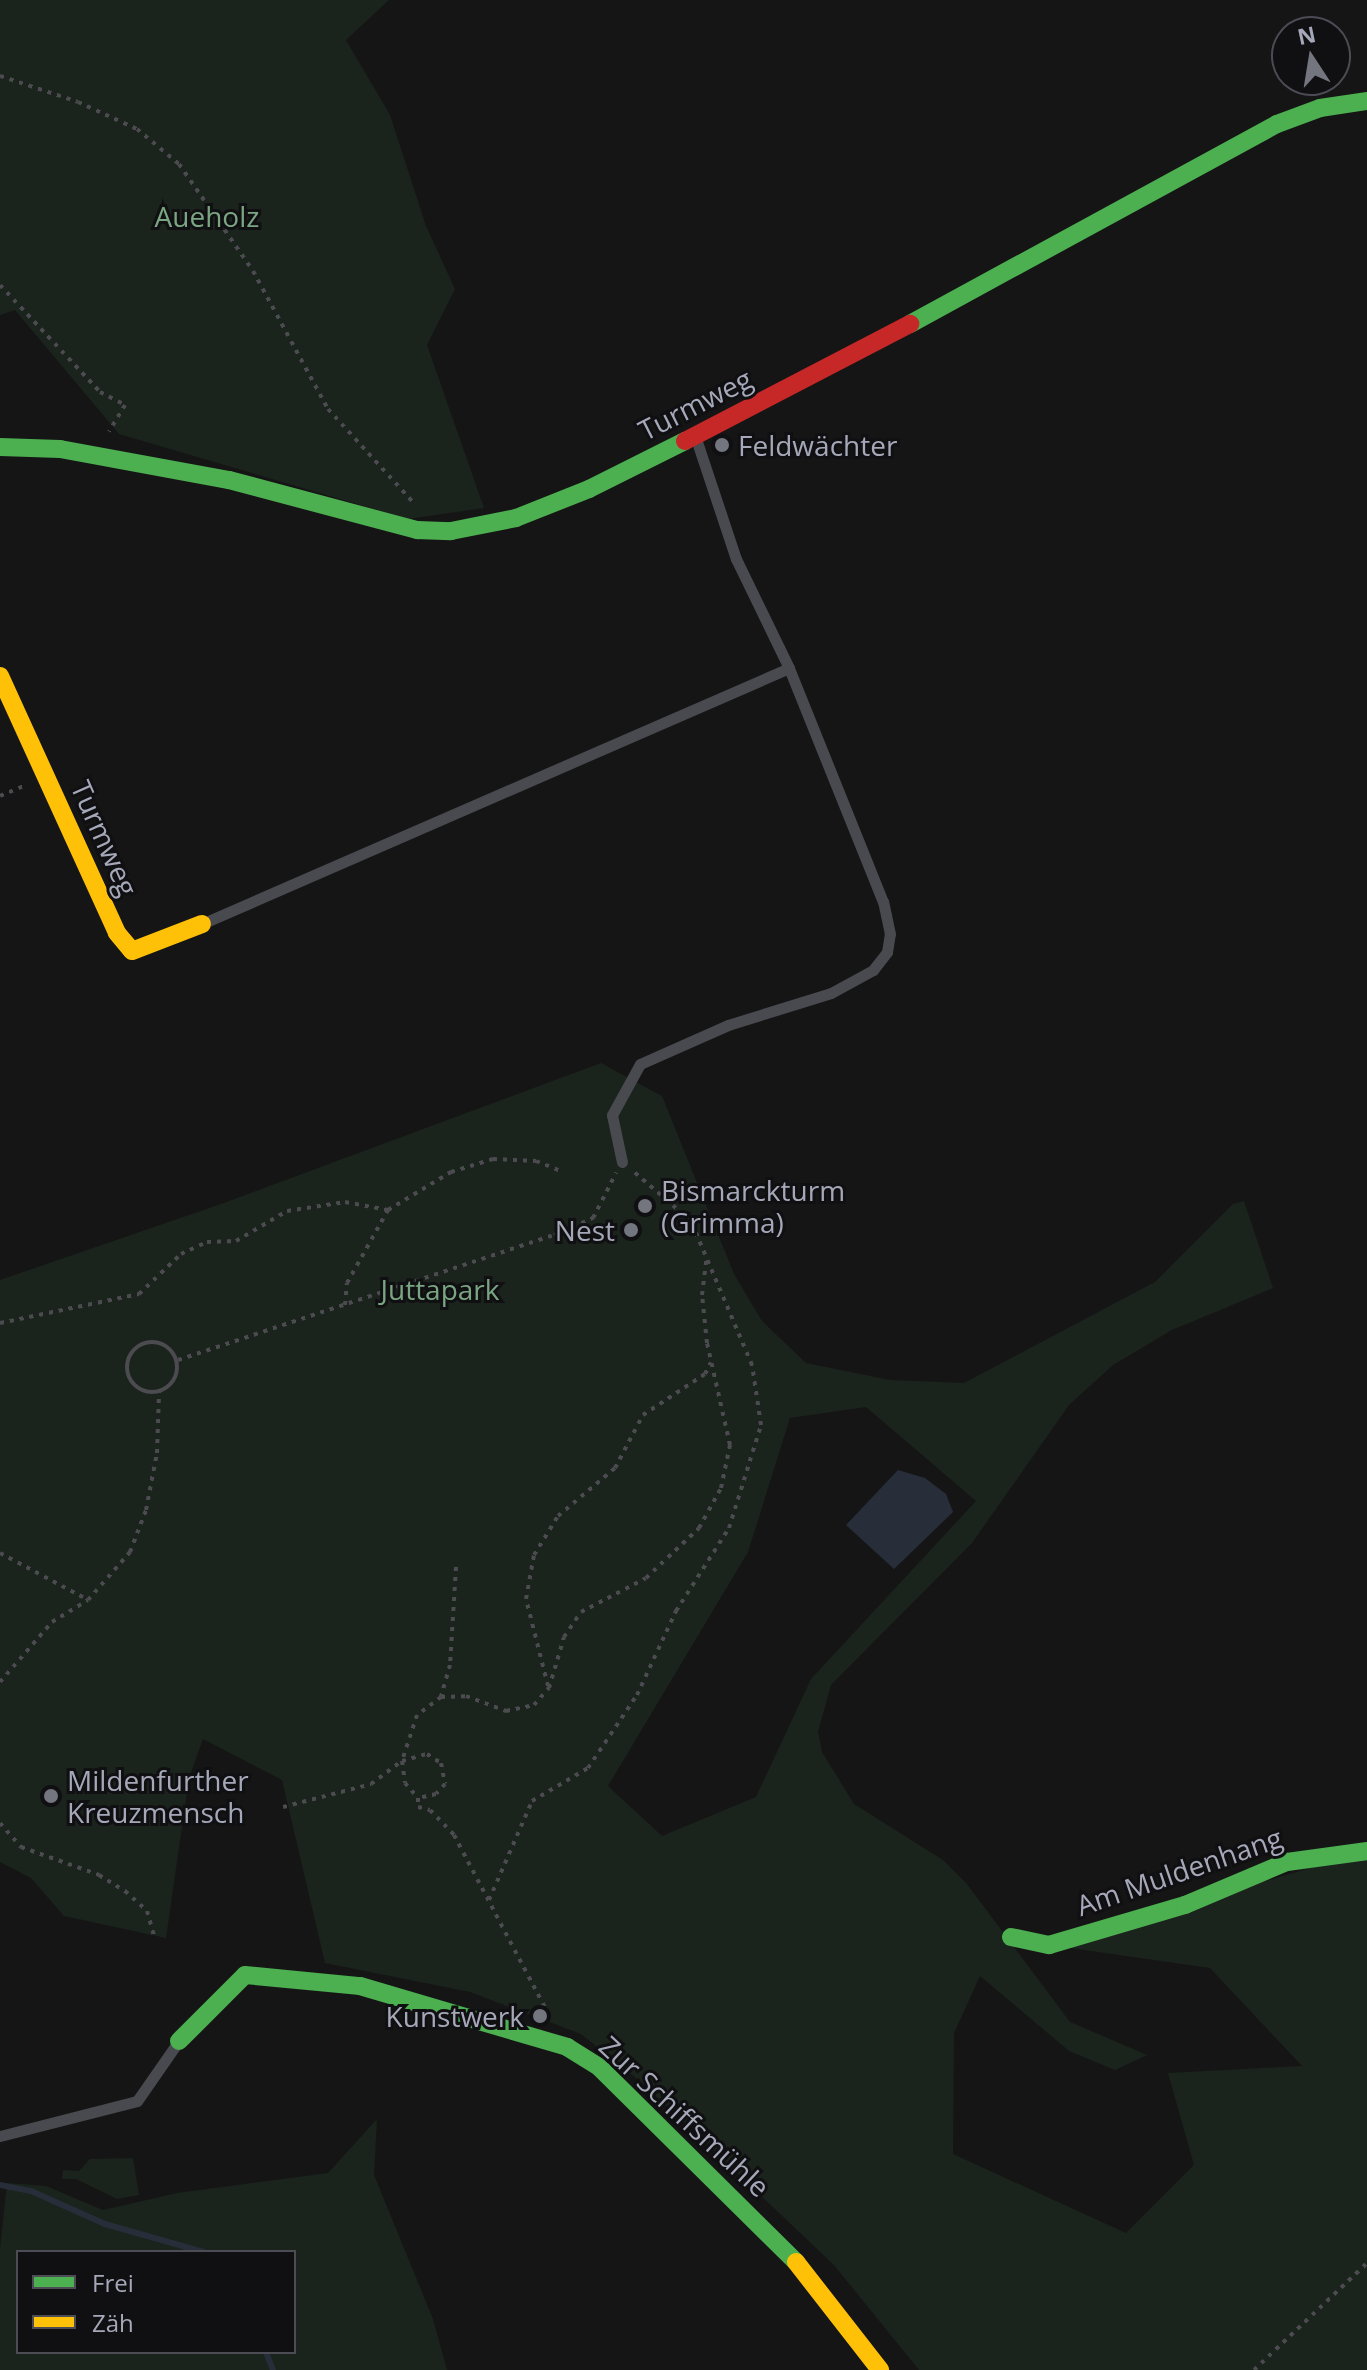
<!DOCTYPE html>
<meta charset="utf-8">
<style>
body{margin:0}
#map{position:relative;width:1367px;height:2370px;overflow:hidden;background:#151516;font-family:"Open Sans",sans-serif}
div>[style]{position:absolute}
.green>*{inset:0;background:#1b231d}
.water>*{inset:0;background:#272e39}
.stream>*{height:6px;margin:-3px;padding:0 3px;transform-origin:3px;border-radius:3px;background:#272e39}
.path>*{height:4px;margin-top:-2px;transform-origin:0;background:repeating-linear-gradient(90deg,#4b4b50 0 4px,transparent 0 10px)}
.path>.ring{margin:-2px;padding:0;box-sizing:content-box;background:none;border:4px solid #4b4b50;border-radius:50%}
.lane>*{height:11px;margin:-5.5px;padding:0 5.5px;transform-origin:5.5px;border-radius:5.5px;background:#494a4f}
.fast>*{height:18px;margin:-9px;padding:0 9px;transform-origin:9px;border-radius:9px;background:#4caf50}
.slow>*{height:18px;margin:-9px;padding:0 9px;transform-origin:9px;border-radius:9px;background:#ffc107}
.jam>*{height:18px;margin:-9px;padding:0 9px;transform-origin:9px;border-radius:9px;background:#c62828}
.dots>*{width:22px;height:22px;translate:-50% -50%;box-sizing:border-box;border:4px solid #100f12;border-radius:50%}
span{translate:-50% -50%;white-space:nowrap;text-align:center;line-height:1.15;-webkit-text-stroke:6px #100f12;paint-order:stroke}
.park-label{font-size:28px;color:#7aa582}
.street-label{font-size:28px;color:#a5a8b8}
.poi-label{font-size:28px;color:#a5a8b8}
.left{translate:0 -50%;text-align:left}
.right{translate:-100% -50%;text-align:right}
.legend{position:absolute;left:16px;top:2250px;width:280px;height:104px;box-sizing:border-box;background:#100f12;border:2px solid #4c4c54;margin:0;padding:10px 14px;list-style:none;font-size:24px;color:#a5a8b8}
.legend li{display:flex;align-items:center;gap:16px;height:40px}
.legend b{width:40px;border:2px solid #4c4c54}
.north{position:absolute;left:1271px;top:16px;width:80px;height:80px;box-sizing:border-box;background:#100f12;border:2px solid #4c4c54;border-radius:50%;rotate:348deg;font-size:22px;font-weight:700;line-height:32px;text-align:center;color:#a5a8b8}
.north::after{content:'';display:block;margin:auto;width:28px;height:36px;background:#73757f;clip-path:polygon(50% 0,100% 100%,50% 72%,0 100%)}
</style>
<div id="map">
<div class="green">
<div style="clip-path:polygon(0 0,389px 0,346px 40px,390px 115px,426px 226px,455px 289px,427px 345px,484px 508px,408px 519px,119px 434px,15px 310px,0 315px)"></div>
<div style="clip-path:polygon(evenodd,601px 1063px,662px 1096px,734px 1274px,762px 1321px,806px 1363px,890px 1380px,964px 1383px,1155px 1282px,1233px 1204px,1244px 1201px,1273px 1288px,1172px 1330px,1113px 1365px,1069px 1405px,972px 1543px,831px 1685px,818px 1732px,822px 1752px,854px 1804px,943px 1860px,967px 1884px,1070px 2022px,1147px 2055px,1115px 2070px,1069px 2051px,980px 1976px,954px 2033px,953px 2154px,1126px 2233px,1194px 2165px,1168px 2073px,1302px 2066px,1210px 1968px,1049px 1945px,1367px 1851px,1367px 2370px,919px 2370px,834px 2265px,642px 2083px,581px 2034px,470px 1992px,325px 1963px,282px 1780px,203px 1739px,189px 1778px,166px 1938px,64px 1916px,31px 1878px,0 1862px,0 1280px,221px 1204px,601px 1063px,866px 1407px,976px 1501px,811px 1679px,756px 1797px,662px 1836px,608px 1786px,748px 1552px,790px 1418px,866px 1407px)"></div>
<div style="clip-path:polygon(evenodd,377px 2119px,374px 2175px,433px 2319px,447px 2370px,0 2370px,0 2249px,7px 2183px,46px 2186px,103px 2210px,177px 2193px,328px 2173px,377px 2119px,18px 2252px,294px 2252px,294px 2352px,18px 2352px,18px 2252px)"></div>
<div style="clip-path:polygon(133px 2158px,139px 2195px,117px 2199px,76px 2179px,62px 2179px,63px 2170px,79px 2171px,90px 2159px)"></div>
</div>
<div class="water">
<div style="clip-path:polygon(898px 1470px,925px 1478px,946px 1494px,953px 1512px,894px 1569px,846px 1525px)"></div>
</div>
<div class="stream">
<div style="left:0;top:2185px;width:32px;rotate:11deg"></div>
<div style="left:31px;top:2191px;width:81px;rotate:24deg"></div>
<div style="left:105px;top:2224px;width:103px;rotate:15.8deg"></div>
<div style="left:266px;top:2352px;width:19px;rotate:69deg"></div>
</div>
<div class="path">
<div style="left:0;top:76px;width:82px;rotate:18.4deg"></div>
<div style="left:78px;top:102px;width:65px;rotate:24.6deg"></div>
<div style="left:137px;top:129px;width:55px;rotate:39.8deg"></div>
<div style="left:179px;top:164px;width:130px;rotate:55.3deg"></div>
<div style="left:253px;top:271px;width:157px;rotate:61.5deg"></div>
<div style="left:328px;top:409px;width:125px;rotate:47.6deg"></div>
<div style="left:0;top:285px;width:146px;rotate:46.9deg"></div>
<div style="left:100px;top:392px;width:28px;rotate:27deg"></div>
<div style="left:125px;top:405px;width:31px;rotate:121deg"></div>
<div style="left:0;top:796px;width:25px;rotate:-23deg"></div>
<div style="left:345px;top:1305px;width:22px;rotate:-85deg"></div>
<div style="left:347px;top:1283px;width:84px;rotate:-60.7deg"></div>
<div style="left:0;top:1323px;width:142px;rotate:-11.8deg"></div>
<div style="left:139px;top:1294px;width:58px;rotate:-43.6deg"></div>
<div style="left:181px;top:1254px;width:29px;rotate:-25deg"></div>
<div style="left:207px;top:1242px;width:29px;rotate:-2deg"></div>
<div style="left:236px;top:1241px;width:59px;rotate:-30.5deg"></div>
<div style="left:287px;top:1211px;width:59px;rotate:-8.8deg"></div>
<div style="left:345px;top:1202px;width:44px;rotate:10.5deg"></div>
<div style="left:388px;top:1210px;width:74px;rotate:-31.1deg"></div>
<div style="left:451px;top:1172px;width:44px;rotate:-17.2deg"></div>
<div style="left:493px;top:1159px;width:43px;rotate:2.7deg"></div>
<div style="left:536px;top:1161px;width:29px;rotate:22deg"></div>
<div class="ring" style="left:127px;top:1342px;width:46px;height:46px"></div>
<div style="left:178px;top:1360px;width:396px;rotate:-18.4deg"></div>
<div style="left:554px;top:1235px;width:43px;rotate:-23.6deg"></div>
<div style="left:593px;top:1218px;width:51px;rotate:-62.9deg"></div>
<div style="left:0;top:1553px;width:100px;rotate:28.1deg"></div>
<div style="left:456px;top:1567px;width:98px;rotate:93.5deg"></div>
<div style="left:450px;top:1665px;width:33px;rotate:106deg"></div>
<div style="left:441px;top:1697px;width:30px;rotate:143deg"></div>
<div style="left:417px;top:1715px;width:48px;rotate:108.1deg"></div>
<div style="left:402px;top:1761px;width:26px;rotate:-16deg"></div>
<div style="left:427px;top:1754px;width:17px;rotate:33deg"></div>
<div style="left:441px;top:1763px;width:21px;rotate:79deg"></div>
<div style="left:445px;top:1784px;width:13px;rotate:132deg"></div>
<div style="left:436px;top:1794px;width:18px;rotate:167deg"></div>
<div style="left:418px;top:1798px;width:9px;rotate:90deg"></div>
<div style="left:418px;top:1807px;width:12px;rotate:14deg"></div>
<div style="left:430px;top:1810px;width:35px;rotate:46deg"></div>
<div style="left:454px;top:1835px;width:201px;rotate:62.2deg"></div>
<div style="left:0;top:1682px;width:79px;rotate:-49.1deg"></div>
<div style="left:52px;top:1622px;width:42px;rotate:-31.4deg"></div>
<div style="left:88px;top:1600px;width:64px;rotate:-48.8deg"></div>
<div style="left:130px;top:1552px;width:45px;rotate:-69.1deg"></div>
<div style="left:146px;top:1510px;width:58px;rotate:-79.1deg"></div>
<div style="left:157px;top:1453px;width:61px;rotate:-88.1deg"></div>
<div style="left:548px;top:1686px;width:90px;rotate:-104.2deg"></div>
<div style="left:526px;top:1599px;width:45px;rotate:-79.7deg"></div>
<div style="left:534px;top:1555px;width:46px;rotate:-58.4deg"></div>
<div style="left:558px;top:1516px;width:75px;rotate:-40.1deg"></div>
<div style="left:615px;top:1468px;width:60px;rotate:-62.2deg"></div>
<div style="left:643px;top:1415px;width:74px;rotate:-33.5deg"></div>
<div style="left:705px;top:1374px;width:13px;rotate:-63deg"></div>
<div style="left:441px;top:1697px;width:25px;rotate:-2deg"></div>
<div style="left:466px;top:1696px;width:43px;rotate:20.6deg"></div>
<div style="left:506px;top:1711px;width:29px;rotate:-12deg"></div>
<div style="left:534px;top:1705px;width:23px;rotate:-49deg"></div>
<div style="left:549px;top:1688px;width:53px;rotate:-73.6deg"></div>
<div style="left:564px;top:1637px;width:30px;rotate:-56deg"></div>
<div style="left:581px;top:1612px;width:73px;rotate:-27.6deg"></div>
<div style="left:646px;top:1578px;width:73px;rotate:-43.3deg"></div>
<div style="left:699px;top:1528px;width:46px;rotate:-61.2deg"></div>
<div style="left:721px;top:1488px;width:44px;rotate:-78.2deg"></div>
<div style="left:730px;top:1445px;width:105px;rotate:-102.7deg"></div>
<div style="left:707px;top:1343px;width:48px;rotate:-95.9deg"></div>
<div style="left:702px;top:1295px;width:38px;rotate:-83deg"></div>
<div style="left:402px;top:1761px;width:22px;rotate:82deg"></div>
<div style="left:405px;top:1783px;width:20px;rotate:49deg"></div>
<div style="left:283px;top:1807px;width:91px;rotate:-14.6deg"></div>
<div style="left:371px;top:1784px;width:39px;rotate:-37deg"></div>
<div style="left:0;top:1823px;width:32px;rotate:49deg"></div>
<div style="left:21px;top:1847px;width:83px;rotate:19.7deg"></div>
<div style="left:99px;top:1875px;width:31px;rotate:32deg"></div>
<div style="left:125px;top:1891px;width:30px;rotate:42deg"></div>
<div style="left:147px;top:1911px;width:29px;rotate:74deg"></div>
<div style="left:489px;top:1900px;width:108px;rotate:-66.5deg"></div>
<div style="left:532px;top:1801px;width:65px;rotate:-30.5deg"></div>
<div style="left:588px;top:1768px;width:88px;rotate:-56.1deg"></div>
<div style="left:637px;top:1695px;width:93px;rotate:-65.1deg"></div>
<div style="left:676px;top:1611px;width:98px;rotate:-57.4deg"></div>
<div style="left:729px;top:1528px;width:108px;rotate:-72.7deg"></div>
<div style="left:761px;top:1425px;width:61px;rotate:-98.5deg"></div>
<div style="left:752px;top:1365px;width:156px;rotate:-113deg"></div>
<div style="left:691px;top:1221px;width:75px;rotate:-139.3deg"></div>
<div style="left:1254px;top:2370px;width:156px;rotate:-43.4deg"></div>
</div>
<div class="lane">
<div style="left:206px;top:922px;width:636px;rotate:-23.54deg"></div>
<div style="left:622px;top:1162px;width:48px;rotate:-102deg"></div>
<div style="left:612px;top:1115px;width:58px;rotate:-61.2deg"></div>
<div style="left:640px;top:1064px;width:96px;rotate:-23.9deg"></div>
<div style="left:728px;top:1025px;width:108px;rotate:-17.3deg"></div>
<div style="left:831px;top:993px;width:48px;rotate:-28.7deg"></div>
<div style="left:873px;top:970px;width:23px;rotate:-52deg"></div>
<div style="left:887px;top:952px;width:18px;rotate:-81deg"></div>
<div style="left:890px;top:934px;width:33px;rotate:-102deg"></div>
<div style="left:883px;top:902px;width:252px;rotate:-111.9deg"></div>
<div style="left:789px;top:668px;width:121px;rotate:-115.9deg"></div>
<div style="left:736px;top:559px;width:126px;rotate:-108.4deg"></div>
<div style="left:0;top:2136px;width:141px;rotate:-14.3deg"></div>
<div style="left:137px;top:2101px;width:72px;rotate:-55.2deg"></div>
</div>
<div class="fast">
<div style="left:910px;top:324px;width:418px;rotate:-28.6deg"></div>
<div style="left:1277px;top:124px;width:46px;rotate:-20.4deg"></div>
<div style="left:1320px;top:108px;width:48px;rotate:-8.5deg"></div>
<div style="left:0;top:447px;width:60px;rotate:1.9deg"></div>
<div style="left:60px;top:449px;width:172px;rotate:10.4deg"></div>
<div style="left:229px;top:480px;width:195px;rotate:14.9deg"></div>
<div style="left:417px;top:530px;width:34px;rotate:2deg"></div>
<div style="left:451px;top:531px;width:66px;rotate:-11.3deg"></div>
<div style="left:516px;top:518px;width:79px;rotate:-21.7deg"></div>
<div style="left:589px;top:489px;width:107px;rotate:-26.6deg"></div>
<div style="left:1011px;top:1937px;width:39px;rotate:12deg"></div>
<div style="left:1049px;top:1945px;width:142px;rotate:-16.4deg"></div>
<div style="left:1185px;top:1905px;width:111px;rotate:-22.9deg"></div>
<div style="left:1287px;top:1862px;width:81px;rotate:-7.8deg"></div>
<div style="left:179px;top:2041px;width:93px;rotate:-45deg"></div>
<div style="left:245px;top:1975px;width:116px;rotate:5.5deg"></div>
<div style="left:360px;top:1986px;width:216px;rotate:16.4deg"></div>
<div style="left:567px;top:2047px;width:39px;rotate:32deg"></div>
<div style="left:600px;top:2068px;width:276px;rotate:44.7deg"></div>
</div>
<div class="slow">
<div style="left:0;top:676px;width:282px;rotate:65.5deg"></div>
<div style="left:117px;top:933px;width:23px;rotate:50deg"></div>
<div style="left:132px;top:951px;width:75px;rotate:-21.1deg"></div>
<div style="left:796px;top:2262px;width:137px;rotate:52.1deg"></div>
</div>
<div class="jam">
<div style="left:685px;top:441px;width:254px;rotate:-27.5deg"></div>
</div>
<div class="dots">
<div style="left:722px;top:445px;background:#73757f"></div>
<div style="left:645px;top:1206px;background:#73757f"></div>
<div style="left:631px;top:1230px;background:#73757f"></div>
<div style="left:51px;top:1796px;background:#73757f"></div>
<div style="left:540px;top:2016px;background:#73757f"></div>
</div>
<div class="park-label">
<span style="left:207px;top:216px">Aueholz</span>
<span style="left:440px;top:1289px">Juttapark</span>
</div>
<div class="street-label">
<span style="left:695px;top:404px;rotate:-27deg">Turmweg</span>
<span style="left:105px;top:838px;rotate:66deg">Turmweg</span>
<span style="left:1179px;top:1871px;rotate:-19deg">Am Muldenhang</span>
<span style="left:685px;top:2116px;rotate:43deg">Zur Schiffsmühle</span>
</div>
<div class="poi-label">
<span class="left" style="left:738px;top:445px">Feldwächter</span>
<span class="left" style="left:661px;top:1206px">Bismarckturm<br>(Grimma)</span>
<span class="right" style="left:615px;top:1230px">Nest</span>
<span class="left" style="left:67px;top:1796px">Mildenfurther<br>Kreuzmensch</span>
<span class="right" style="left:524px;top:2016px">Kunstwerk</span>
</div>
<ul class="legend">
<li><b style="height:10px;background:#4caf50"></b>Frei</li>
<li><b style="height:10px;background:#ffc107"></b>Zäh</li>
</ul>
<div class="north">N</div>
</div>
